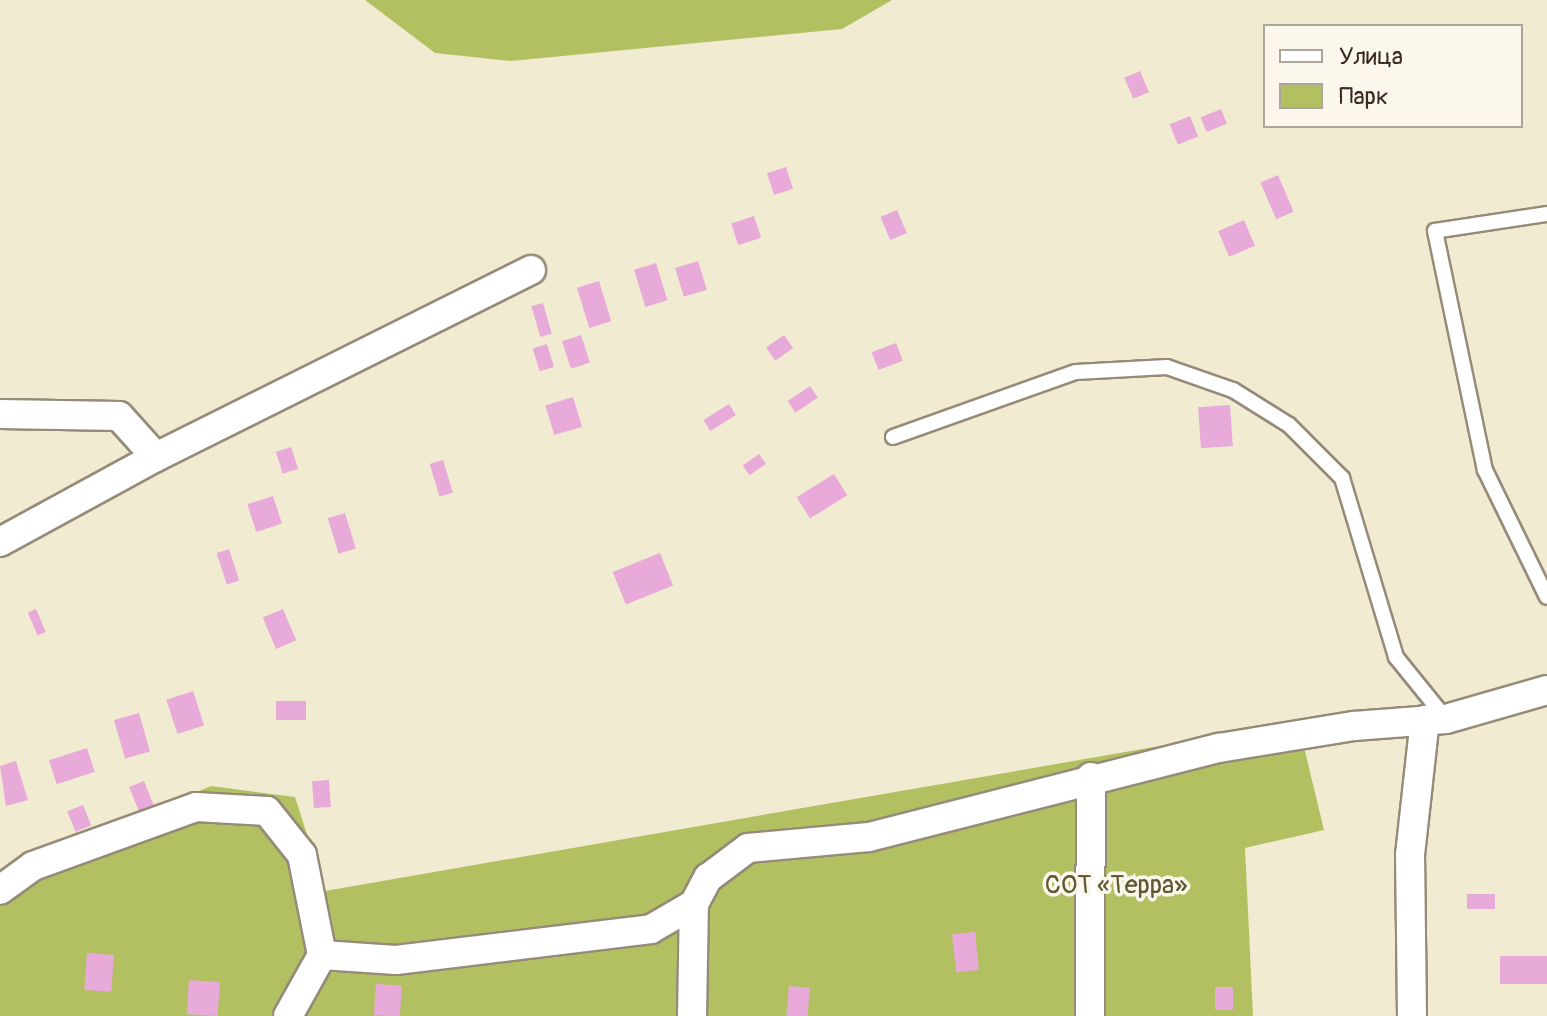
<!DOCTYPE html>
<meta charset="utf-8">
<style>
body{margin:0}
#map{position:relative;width:1547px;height:1016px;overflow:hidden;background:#f1ebd2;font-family:Pangolin,sans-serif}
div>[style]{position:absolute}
.green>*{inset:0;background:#b3c062}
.building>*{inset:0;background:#e8aad8;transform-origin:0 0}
.roads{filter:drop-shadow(2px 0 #968a78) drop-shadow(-2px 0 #968a78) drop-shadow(0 2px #968a78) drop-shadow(0 -2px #968a78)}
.lane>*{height:14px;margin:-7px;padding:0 7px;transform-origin:7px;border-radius:7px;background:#fff}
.street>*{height:28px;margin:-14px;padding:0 14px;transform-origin:14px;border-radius:14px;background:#fff}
span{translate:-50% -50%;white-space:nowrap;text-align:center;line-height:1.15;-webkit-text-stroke:7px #fbf7ec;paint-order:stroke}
.park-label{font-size:26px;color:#5f5732}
.legend{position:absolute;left:1263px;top:24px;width:260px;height:104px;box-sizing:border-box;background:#fbf7ec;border:2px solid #aea59a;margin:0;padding:10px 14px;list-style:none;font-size:24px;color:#3b2a1e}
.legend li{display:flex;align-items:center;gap:16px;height:40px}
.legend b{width:40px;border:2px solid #aea59a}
</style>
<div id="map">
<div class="green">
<div style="clip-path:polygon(365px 0,892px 0,842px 29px,511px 61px,435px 53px)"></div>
<div style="clip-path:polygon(1298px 722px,1324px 830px,1245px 848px,1253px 1016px,0 1016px,0 873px,211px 786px,295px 797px,325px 891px)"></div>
</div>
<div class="building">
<div style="left:1140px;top:71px;width:23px;height:17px;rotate:67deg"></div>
<div style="left:1221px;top:109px;width:16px;height:22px;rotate:68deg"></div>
<div style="left:1190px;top:116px;width:22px;height:22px;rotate:68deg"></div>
<div style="left:786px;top:167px;width:23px;height:20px;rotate:72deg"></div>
<div style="left:1278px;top:175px;width:40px;height:19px;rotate:67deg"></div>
<div style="left:897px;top:210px;width:25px;height:18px;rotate:67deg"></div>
<div style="left:754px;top:216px;width:23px;height:24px;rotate:72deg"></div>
<div style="left:1244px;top:220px;width:28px;height:28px;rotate:67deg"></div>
<div style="left:698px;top:261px;width:30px;height:24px;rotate:73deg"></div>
<div style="left:656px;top:263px;width:39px;height:23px;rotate:73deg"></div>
<div style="left:599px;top:281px;width:42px;height:23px;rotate:73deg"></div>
<div style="left:543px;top:303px;width:32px;height:12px;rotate:74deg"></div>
<div style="left:581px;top:335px;width:29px;height:20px;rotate:72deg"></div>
<div style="left:784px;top:335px;width:16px;height:22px;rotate:55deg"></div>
<div style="left:896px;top:343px;width:19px;height:26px;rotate:69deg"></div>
<div style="left:547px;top:344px;width:24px;height:15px;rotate:73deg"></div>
<div style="left:810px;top:386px;width:14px;height:27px;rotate:56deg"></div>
<div style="left:573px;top:397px;width:31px;height:29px;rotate:73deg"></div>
<div style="left:729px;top:404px;width:13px;height:30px;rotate:58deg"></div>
<div style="left:1230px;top:405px;width:41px;height:32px;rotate:86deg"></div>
<div style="left:291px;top:447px;width:23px;height:16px;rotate:72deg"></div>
<div style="left:759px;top:454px;width:12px;height:20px;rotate:55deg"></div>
<div style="left:443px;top:460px;width:34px;height:14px;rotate:73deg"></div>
<div style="left:834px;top:474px;width:25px;height:44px;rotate:58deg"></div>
<div style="left:273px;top:496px;width:29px;height:27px;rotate:72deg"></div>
<div style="left:345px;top:513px;width:37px;height:18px;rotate:73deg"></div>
<div style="left:229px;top:549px;width:33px;height:13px;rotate:72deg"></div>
<div style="left:660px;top:553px;width:35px;height:51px;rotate:68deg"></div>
<div style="left:36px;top:609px;width:25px;height:9px;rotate:67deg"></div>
<div style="left:283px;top:609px;width:34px;height:22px;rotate:67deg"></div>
<div style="left:193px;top:691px;width:36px;height:28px;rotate:72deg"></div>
<div style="left:306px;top:701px;width:19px;height:30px;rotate:90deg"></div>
<div style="left:139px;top:713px;width:40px;height:26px;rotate:74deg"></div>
<div style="left:87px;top:748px;width:25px;height:40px;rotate:72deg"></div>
<div style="clip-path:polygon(16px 761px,28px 800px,6px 806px,0 766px)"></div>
<div style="left:329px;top:780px;width:27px;height:17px;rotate:86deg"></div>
<div style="left:144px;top:781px;width:29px;height:16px;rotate:68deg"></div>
<div style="left:83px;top:805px;width:22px;height:17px;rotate:68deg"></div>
<div style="left:1495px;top:894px;width:15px;height:28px;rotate:90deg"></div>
<div style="left:975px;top:932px;width:38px;height:23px;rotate:84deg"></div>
<div style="left:87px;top:953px;width:27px;height:37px;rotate:4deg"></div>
<div style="left:1547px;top:956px;width:28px;height:47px;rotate:90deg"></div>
<div style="left:189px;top:980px;width:31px;height:34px;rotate:4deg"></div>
<div style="left:376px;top:984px;width:26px;height:31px;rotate:4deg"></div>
<div style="left:789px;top:986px;width:21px;height:30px;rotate:5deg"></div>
<div style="left:1233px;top:987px;width:23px;height:18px;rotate:90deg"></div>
</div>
<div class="roads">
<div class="lane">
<div style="left:1547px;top:214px;width:113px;rotate:171.4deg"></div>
<div style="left:1435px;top:231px;width:244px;rotate:78.2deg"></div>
<div style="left:1485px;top:470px;width:141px;rotate:64deg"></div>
<div style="left:893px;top:437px;width:194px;rotate:-19.6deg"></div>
<div style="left:1076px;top:372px;width:91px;rotate:-3.1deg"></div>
<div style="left:1167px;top:367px;width:70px;rotate:19.2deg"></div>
<div style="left:1233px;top:390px;width:66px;rotate:32deg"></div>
<div style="left:1289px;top:425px;width:75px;rotate:45deg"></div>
<div style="left:1342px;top:478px;width:187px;rotate:73.2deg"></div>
<div style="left:1396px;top:657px;width:80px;rotate:51.1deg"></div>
</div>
<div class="street">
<div style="left:0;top:414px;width:119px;rotate:1deg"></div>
<div style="left:119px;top:416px;width:55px;rotate:47.9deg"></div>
<div style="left:0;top:542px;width:178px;rotate:-28.6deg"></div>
<div style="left:156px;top:457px;width:419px;rotate:-26.5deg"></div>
<div style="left:0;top:890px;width:41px;rotate:-36deg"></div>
<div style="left:33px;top:866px;width:173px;rotate:-19.9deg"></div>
<div style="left:196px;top:807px;width:71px;rotate:3.2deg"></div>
<div style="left:267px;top:811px;width:56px;rotate:51.5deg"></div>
<div style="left:302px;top:855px;width:102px;rotate:78.7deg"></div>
<div style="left:322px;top:955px;width:70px;rotate:119.1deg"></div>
<div style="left:322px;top:955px;width:74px;rotate:3.9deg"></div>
<div style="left:396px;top:960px;width:257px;rotate:-6.9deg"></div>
<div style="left:651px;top:929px;width:50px;rotate:-30.2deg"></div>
<div style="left:694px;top:904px;width:30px;rotate:-62deg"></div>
<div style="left:708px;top:878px;width:50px;rotate:-36.9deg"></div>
<div style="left:748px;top:848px;width:121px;rotate:-5.2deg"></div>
<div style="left:869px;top:837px;width:361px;rotate:-14.3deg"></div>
<div style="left:1219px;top:748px;width:137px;rotate:-9.3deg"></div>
<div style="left:1354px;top:726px;width:92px;rotate:-4.4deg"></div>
<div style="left:1446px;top:719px;width:105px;rotate:-16deg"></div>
<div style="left:692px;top:1016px;width:112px;rotate:-89deg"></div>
<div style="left:1090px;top:1016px;width:239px;rotate:-89.8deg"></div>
<div style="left:1412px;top:1016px;width:161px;rotate:-90.7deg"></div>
<div style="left:1410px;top:855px;width:136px;rotate:-83.7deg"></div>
</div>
</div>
<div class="park-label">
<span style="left:1116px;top:886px">СОТ «Терра»</span>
</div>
<ul class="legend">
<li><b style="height:10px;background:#fff"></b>Улица</li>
<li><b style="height:22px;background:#b3c062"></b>Парк</li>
</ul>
</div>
